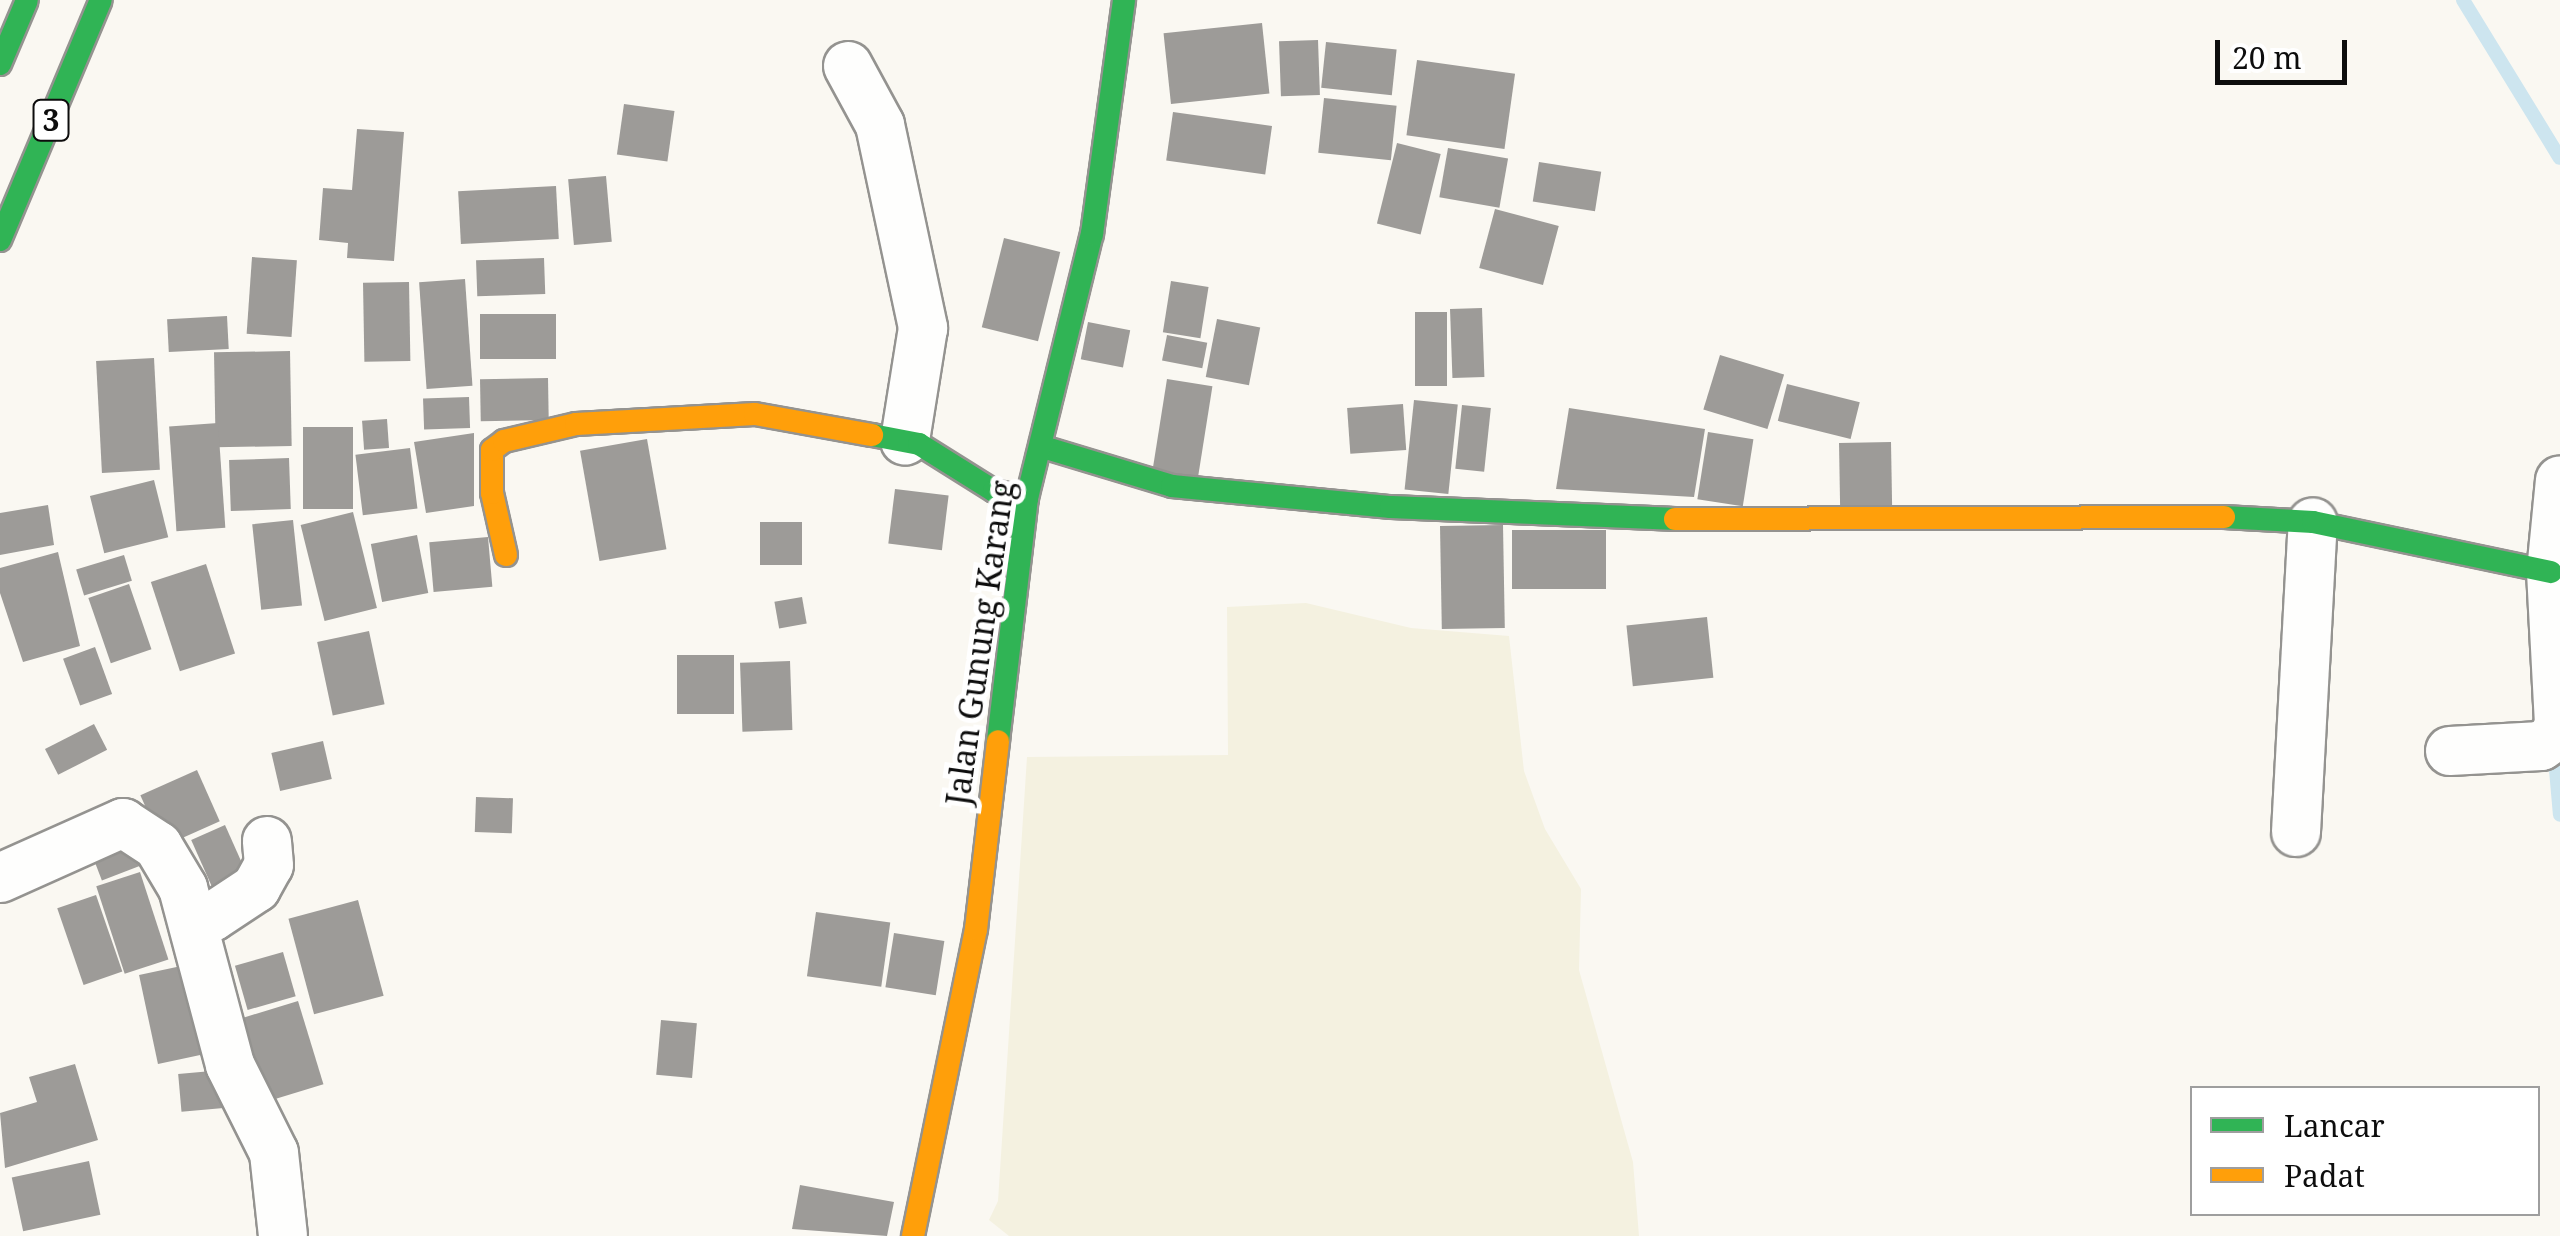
<!DOCTYPE html>
<style>
body{margin:0}
#map{position:relative;width:2560px;height:1236px;overflow:hidden;background:#faf8f2;font-family:"Noto Serif",serif}
div>[style]{position:absolute}
.farmland>*{inset:0;background:#f4f1e0}
.stream>*{height:14px;margin:-7px;padding:0 7px;transform-origin:7px;border-radius:7px;background:#cde5ef}
.building>*{inset:0;background:#9d9b98;transform-origin:0 0}
.roads{filter:drop-shadow(2px 0 #949390) drop-shadow(-2px 0 #949390) drop-shadow(0 2px #949390) drop-shadow(0 -2px #949390)}
.street>*{height:48px;margin:-24px;padding:0 24px;transform-origin:24px;border-radius:24px;background:#fefefd}
.fast>*{height:22px;margin:-11px;padding:0 11px;transform-origin:11px;border-radius:11px;background:#30b455}
.slow>*{height:22px;margin:-11px;padding:0 11px;transform-origin:11px;border-radius:11px;background:#ff9f0a}
span{translate:-50% -50%;white-space:nowrap;text-align:center;line-height:1.15;-webkit-text-stroke:10px #fff;paint-order:stroke}
.shield-label span{padding:2px 8px;background:#fff;border:2px solid;border-radius:8px;-webkit-text-stroke-width:0}
.shield-label{font-size:30px;color:#0d0d0d;font-weight:700}
.street-label{font-size:32px;color:#0d0d0d}
.legend{position:absolute;left:2190px;top:1086px;width:350px;height:130px;box-sizing:border-box;background:#fff;border:2px solid #9e9e9e;margin:0;padding:12px 18px;list-style:none;font-size:30px;color:#0d0d0d}
.legend li{display:flex;align-items:center;gap:20px;height:50px}
.legend b{width:50px;border:2px solid #9e9e9e}
.scale{position:absolute;left:2215px;top:40px;width:132px;height:45px;box-sizing:border-box;border:5px solid #0d0d0d;border-top:0;padding-left:12px;font-size:30px;line-height:35px;white-space:nowrap;color:#0d0d0d;-webkit-text-stroke:8px #fff;paint-order:stroke}
</style>
<div id="map">
<div class="farmland">
<div style="clip-path:polygon(1306px 603px,1411px 628px,1509px 636px,1524px 771px,1545px 829px,1581px 889px,1579px 970px,1633px 1162px,1639px 1236px,1009px 1236px,989px 1220px,998px 1201px,1027px 757px,1228px 755px,1227px 607px)"></div>
</div>
<div class="stream">
<div style="left:2463px;top:0;width:185px;rotate:58.5deg"></div>
<div style="left:2554px;top:747px;width:68px;rotate:85deg"></div>
</div>
<div class="building">
<div style="left:1262px;top:23px;width:71px;height:99px;rotate:84deg"></div>
<div style="left:1318px;top:40px;width:55px;height:39px;rotate:88deg"></div>
<div style="left:1326px;top:42px;width:71px;height:46px;rotate:6deg"></div>
<div style="left:1417px;top:60px;width:99px;height:76px;rotate:8deg"></div>
<div style="left:1324px;top:98px;width:73px;height:55px;rotate:6deg"></div>
<div style="left:624px;top:104px;width:51px;height:51px;rotate:8deg"></div>
<div style="left:1173px;top:112px;width:100px;height:49px;rotate:8deg"></div>
<div style="clip-path:polygon(357px 129px,404px 132px,394px 261px,347px 258px,348px 243px,319px 240px,323px 188px,352px 190px)"></div>
<div style="left:1397px;top:143px;width:45px;height:83px;rotate:14deg"></div>
<div style="left:1448px;top:148px;width:61px;height:50px;rotate:10deg"></div>
<div style="left:1539px;top:162px;width:63px;height:40px;rotate:9deg"></div>
<div style="left:606px;top:176px;width:66px;height:38px;rotate:85deg"></div>
<div style="left:556px;top:186px;width:53px;height:98px;rotate:87deg"></div>
<div style="left:1495px;top:209px;width:66px;height:61px;rotate:15deg"></div>
<div style="left:1004px;top:238px;width:58px;height:92px;rotate:14deg"></div>
<div style="left:252px;top:257px;width:45px;height:77px;rotate:4deg"></div>
<div style="left:544px;top:258px;width:36px;height:68px;rotate:88deg"></div>
<div style="left:465px;top:279px;width:107px;height:46px;rotate:86deg"></div>
<div style="left:1171px;top:281px;width:38px;height:52px;rotate:9deg"></div>
<div style="left:409px;top:282px;width:79px;height:46px;rotate:89deg"></div>
<div style="left:1482px;top:308px;width:69px;height:32px;rotate:88deg"></div>
<div style="left:1415px;top:312px;width:32px;height:74px"></div>
<div style="left:556px;top:314px;width:45px;height:76px;rotate:90deg"></div>
<div style="left:227px;top:316px;width:33px;height:60px;rotate:87deg"></div>
<div style="left:1217px;top:319px;width:44px;height:59px;rotate:11deg"></div>
<div style="left:1088px;top:322px;width:43px;height:38px;rotate:11deg"></div>
<div style="left:1167px;top:335px;width:41px;height:26px;rotate:11deg"></div>
<div style="left:290px;top:351px;width:95px;height:76px;rotate:89deg"></div>
<div style="left:1720px;top:355px;width:67px;height:57px;rotate:17deg"></div>
<div style="left:154px;top:358px;width:112px;height:58px;rotate:87deg"></div>
<div style="left:548px;top:378px;width:42px;height:68px;rotate:89deg"></div>
<div style="left:1167px;top:379px;width:46px;height:100px;rotate:9deg"></div>
<div style="left:1787px;top:384px;width:75px;height:38px;rotate:14deg"></div>
<div style="left:469px;top:397px;width:31px;height:46px;rotate:88deg"></div>
<div style="left:1414px;top:400px;width:44px;height:90px;rotate:6deg"></div>
<div style="left:1403px;top:404px;width:46px;height:56px;rotate:86deg"></div>
<div style="left:1462px;top:405px;width:29px;height:64px;rotate:6deg"></div>
<div style="clip-path:polygon(1569px 408px,1705px 429px,1694px 497px,1556px 489px)"></div>
<div style="left:387px;top:419px;width:29px;height:25px;rotate:86deg"></div>
<div style="left:218px;top:423px;width:105px;height:49px;rotate:86deg"></div>
<div style="left:303px;top:427px;width:50px;height:82px"></div>
<div style="left:1708px;top:432px;width:46px;height:68px;rotate:9deg"></div>
<div style="clip-path:polygon(474px 433px,474px 506px,426px 513px,414px 442px)"></div>
<div style="left:647px;top:439px;width:112px;height:68px;rotate:80deg"></div>
<div style="left:1891px;top:442px;width:66px;height:52px;rotate:89deg"></div>
<div style="left:410px;top:448px;width:61px;height:55px;rotate:83deg"></div>
<div style="left:289px;top:458px;width:51px;height:60px;rotate:88deg"></div>
<div style="left:154px;top:480px;width:59px;height:66px;rotate:76deg"></div>
<div style="left:895px;top:489px;width:54px;height:55px;rotate:7deg"></div>
<div style="clip-path:polygon(48px 505px,54px 545px,0 555px,0 513px)"></div>
<div style="left:353px;top:512px;width:99px;height:54px;rotate:76deg"></div>
<div style="left:293px;top:520px;width:86px;height:41px;rotate:84deg"></div>
<div style="left:760px;top:522px;width:42px;height:43px"></div>
<div style="left:1503px;top:525px;width:103px;height:63px;rotate:89deg"></div>
<div style="left:1606px;top:530px;width:59px;height:94px;rotate:90deg"></div>
<div style="left:417px;top:535px;width:59px;height:47px;rotate:79deg"></div>
<div style="left:488px;top:537px;width:50px;height:59px;rotate:85deg"></div>
<div style="clip-path:polygon(58px 552px,80px 646px,23px 662px,0 593px,0 568px)"></div>
<div style="left:124px;top:555px;width:27px;height:50px;rotate:73deg"></div>
<div style="left:206px;top:564px;width:94px;height:58px;rotate:72deg"></div>
<div style="left:129px;top:584px;width:69px;height:43px;rotate:71deg"></div>
<div style="left:802px;top:597px;width:27px;height:28px;rotate:80deg"></div>
<div style="left:1707px;top:617px;width:61px;height:81px;rotate:84deg"></div>
<div style="left:369px;top:631px;width:75px;height:53px;rotate:78deg"></div>
<div style="left:95px;top:647px;width:50px;height:34px;rotate:70deg"></div>
<div style="left:734px;top:655px;width:59px;height:57px;rotate:90deg"></div>
<div style="left:790px;top:661px;width:69px;height:50px;rotate:88deg"></div>
<div style="left:94px;top:724px;width:29px;height:55px;rotate:63deg"></div>
<div style="left:323px;top:741px;width:39px;height:53px;rotate:77deg"></div>
<div style="left:197px;top:770px;width:56px;height:62px;rotate:66deg"></div>
<div style="left:476px;top:797px;width:37px;height:35px;rotate:2deg"></div>
<div style="left:225px;top:825px;width:54px;height:37px;rotate:66deg"></div>
<div style="left:128px;top:834px;width:34px;height:41px;rotate:69deg"></div>
<div style="left:140px;top:872px;width:92px;height:46px;rotate:72deg"></div>
<div style="left:96px;top:895px;width:81px;height:41px;rotate:71deg"></div>
<div style="left:358px;top:900px;width:99px;height:72px;rotate:75deg"></div>
<div style="left:816px;top:912px;width:75px;height:65px;rotate:8deg"></div>
<div style="left:894px;top:933px;width:51px;height:55px;rotate:9deg"></div>
<div style="left:283px;top:952px;width:46px;height:50px;rotate:74deg"></div>
<div style="left:186px;top:965px;width:91px;height:48px;rotate:78deg"></div>
<div style="left:298px;top:1001px;width:87px;height:65px;rotate:73deg"></div>
<div style="left:661px;top:1020px;width:36px;height:55px;rotate:5deg"></div>
<div style="clip-path:polygon(75px 1064px,98px 1140px,5px 1168px,0 1113px,37px 1102px,29px 1077px)"></div>
<div style="left:223px;top:1070px;width:38px;height:45px;rotate:85deg"></div>
<div style="left:89px;top:1161px;width:55px;height:79px;rotate:78deg"></div>
<div style="clip-path:polygon(800px 1185px,894px 1202px,887px 1236px,792px 1229px)"></div>
</div>
<div class="roads">
<div class="street">
<div style="left:848px;top:66px;width:67px;rotate:61.5deg"></div>
<div style="left:880px;top:125px;width:208px;rotate:78deg"></div>
<div style="left:923px;top:328px;width:114px;rotate:99.1deg"></div>
<div style="left:2450px;top:751px;width:91px;rotate:-3.1deg"></div>
<div style="left:2541px;top:746px;width:16px;rotate:-35deg"></div>
<div style="left:2554px;top:737px;width:14px;rotate:-69deg"></div>
<div style="left:2559px;top:724px;width:152px;rotate:-93deg"></div>
<div style="left:2551px;top:572px;width:92px;rotate:-84.4deg"></div>
<div style="left:2296px;top:832px;width:310px;rotate:-86.9deg"></div>
<div style="left:0;top:878px;width:135px;rotate:-24.1deg"></div>
<div style="left:123px;top:823px;width:42px;rotate:33.3deg"></div>
<div style="left:158px;top:846px;width:49px;rotate:59.2deg"></div>
<div style="left:183px;top:888px;width:183px;rotate:75.1deg"></div>
<div style="left:230px;top:1065px;width:98px;rotate:63.4deg"></div>
<div style="left:274px;top:1153px;width:83px;rotate:83.8deg"></div>
<div style="left:193px;top:920px;width:19px;rotate:-9deg"></div>
<div style="left:212px;top:917px;width:53px;rotate:-33.4deg"></div>
<div style="left:256px;top:888px;width:26px;rotate:-61deg"></div>
<div style="left:269px;top:865px;width:24px;rotate:-95deg"></div>
</div>
<div class="fast">
<div style="left:0;top:64px;width:69px;rotate:-67.1deg"></div>
<div style="left:0;top:240px;width:260px;rotate:-67.2deg"></div>
<div style="left:872px;top:435px;width:48px;rotate:10.8deg"></div>
<div style="left:919px;top:444px;width:89px;rotate:32.1deg"></div>
<div style="left:994px;top:491px;width:34px;rotate:12deg"></div>
<div style="left:1043px;top:447px;width:135px;rotate:16.8deg"></div>
<div style="left:1172px;top:486px;width:220px;rotate:5.5deg"></div>
<div style="left:1391px;top:507px;width:284px;rotate:2.4deg"></div>
<div style="left:2224px;top:517px;width:89px;rotate:3.2deg"></div>
<div style="left:2313px;top:522px;width:243px;rotate:11.9deg"></div>
<div style="left:998px;top:741px;width:245px;rotate:-83.2deg"></div>
<div style="left:1027px;top:498px;width:272px;rotate:-76.2deg"></div>
<div style="left:1092px;top:234px;width:236px;rotate:-82.2deg"></div>
</div>
<div class="slow">
<div style="left:1675px;top:519px;width:549px;rotate:-0.21deg"></div>
<div style="left:506px;top:555px;width:64px;rotate:-102.7deg"></div>
<div style="left:492px;top:493px;width:43px;rotate:-90deg"></div>
<div style="left:492px;top:450px;width:15px;rotate:-37deg"></div>
<div style="left:504px;top:441px;width:74px;rotate:-13.3deg"></div>
<div style="left:576px;top:424px;width:179px;rotate:-3.2deg"></div>
<div style="left:755px;top:414px;width:119px;rotate:10.2deg"></div>
<div style="left:913px;top:1236px;width:313px;rotate:-78.4deg"></div>
<div style="left:976px;top:929px;width:189px;rotate:-83.3deg"></div>
</div>
</div>
<div class="shield-label">
<span style="left:51px;top:120px">3</span>
</div>
<div class="street-label">
<span style="left:980px;top:643px;rotate:-82deg">Jalan Gunung Karang</span>
</div>
<ul class="legend">
<li><b style="height:12px;background:#30b455"></b>Lancar</li>
<li><b style="height:12px;background:#ff9f0a"></b>Padat</li>
</ul>
<div class="scale">20 m</div>
</div>
